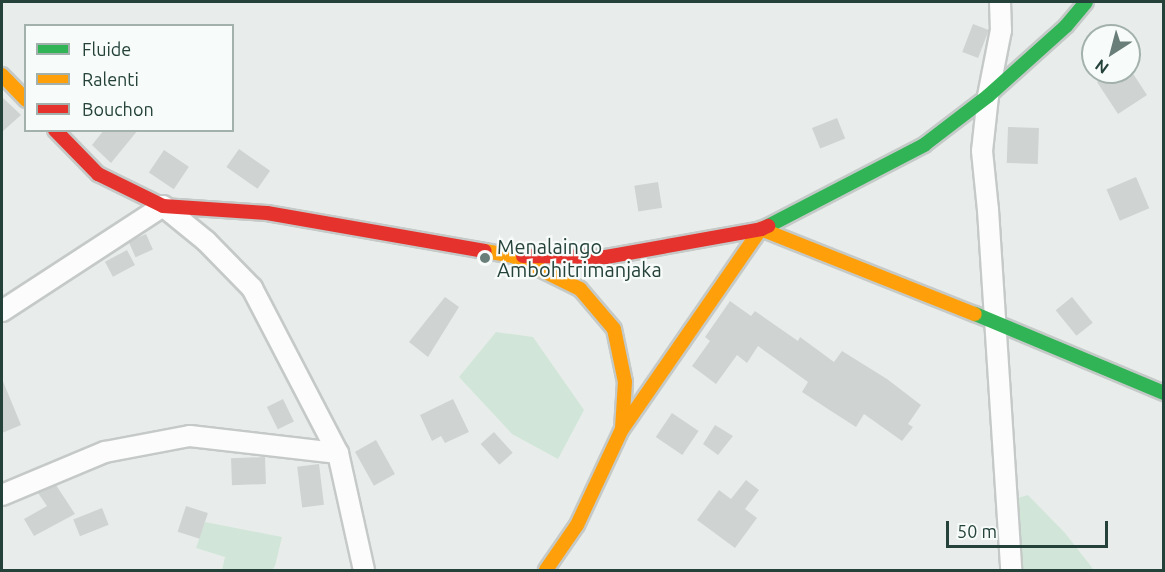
<!DOCTYPE html>
<style>
body{margin:0}
#map{position:relative;width:1165px;height:572px;overflow:hidden;background:#e8edeb;font-family:Ubuntu,sans-serif}
div>[style]{position:absolute}
.green>*{inset:0;background:#d1e6d8}
.building>*{inset:0;background:#cfd4d2;transform-origin:0 0}
.roads{filter:drop-shadow(2px 0 #c5cac8) drop-shadow(-2px 0 #c5cac8) drop-shadow(0 2px #c5cac8) drop-shadow(0 -2px #c5cac8)}
.street>*{height:20px;margin:-10px;padding:0 10px;transform-origin:10px;border-radius:10px;background:#fcfcfc}
.fast>*{height:14px;margin:-7px;padding:0 7px;transform-origin:7px;border-radius:7px;background:#30b455}
.slow>*{height:14px;margin:-7px;padding:0 7px;transform-origin:7px;border-radius:7px;background:#ff9f0a}
.jam>*{height:14px;margin:-7px;padding:0 7px;transform-origin:7px;border-radius:7px;background:#e5322d}
.dots>*{width:16px;height:16px;translate:-50% -50%;box-sizing:border-box;border:3px solid #f7fbf9;border-radius:50%}
span{translate:-50% -50%;white-space:nowrap;text-align:center;line-height:1.15;-webkit-text-stroke:4.5px #f7fbf9;paint-order:stroke}
.poi-label{font-size:20px;color:#24423a}
.left{translate:0 -50%;text-align:left}
.frame{position:absolute;inset:0;border:3px solid #24423a;pointer-events:none}
.legend{position:absolute;left:24px;top:24px;width:210px;height:108px;box-sizing:border-box;background:#f7fbf9;border:2px solid #a3b1ad;margin:0;padding:8px 10px;list-style:none;font-size:18px;color:#24423a}
.legend li{display:flex;align-items:center;gap:12px;height:30px}
.legend b{width:30px;border:2px solid #a3b1ad}
.north{position:absolute;left:1081px;top:24px;width:60px;height:60px;box-sizing:border-box;background:#f7fbf9;border:2px solid #a3b1ad;border-radius:50%;rotate:216deg;font-size:16px;font-weight:700;line-height:24px;text-align:center;color:#24423a}
.north::after{content:'';display:block;margin:auto;width:21px;height:27px;background:#697e78;clip-path:polygon(50% 0,100% 100%,50% 72%,0 100%)}
.scale{position:absolute;left:946px;top:521px;width:162px;height:27px;box-sizing:border-box;border:3px solid #24423a;border-top:0;padding-left:8px;font-size:18px;line-height:21px;white-space:nowrap;color:#24423a;-webkit-text-stroke:4px #f7fbf9;paint-order:stroke}
</style>
<div id="map">
<div class="green">
<div style="clip-path:polygon(496px 332px,533px 337px,584px 410px,558px 459px,512px 434px,459px 377px)"></div>
<div style="clip-path:polygon(1028px 495px,1065px 533px,1094px 570px,1018px 570px,1014px 499px)"></div>
<div style="clip-path:polygon(205px 522px,282px 537px,275px 566px,272px 570px,222px 570px,225px 557px,196px 548px)"></div>
</div>
<div class="building">
<div style="left:973px;top:24px;width:17px;height:30px;rotate:21deg"></div>
<div style="clip-path:polygon(1113px 72px,1132px 72px,1147px 95px,1118px 114px,1097px 82px)"></div>
<div style="clip-path:polygon(2px 97px,21px 115px,2px 132px)"></div>
<div style="left:837px;top:118px;width:22px;height:27px;rotate:68deg"></div>
<div style="left:1008px;top:127px;width:31px;height:36px;rotate:2deg"></div>
<div style="clip-path:polygon(104px 130px,138px 130px,111px 163px,92px 145px)"></div>
<div style="left:239px;top:149px;width:38px;height:22px;rotate:35deg"></div>
<div style="left:164px;top:150px;width:30px;height:27px;rotate:34deg"></div>
<div style="left:1136px;top:177px;width:34px;height:32px;rotate:67deg"></div>
<div style="left:658px;top:182px;width:26px;height:24px;rotate:81deg"></div>
<div style="left:146px;top:234px;width:17px;height:19px;rotate:66deg"></div>
<div style="left:127px;top:250px;width:17px;height:25px;rotate:62deg"></div>
<div style="clip-path:polygon(445px 297px,459px 307px,428px 357px,409px 342px)"></div>
<div style="left:1072px;top:297px;width:33px;height:21px;rotate:51deg"></div>
<div style="clip-path:polygon(730px 301px,751px 316px,755px 311px,798px 341px,800px 337px,834px 362px,842px 351px,887px 379px,921px 405px,908px 424px,913px 427px,902px 441px,864px 414px,856px 427px,831px 411px,802px 392px,808px 382px,758px 346px,747px 363px,737px 355px,716px 384px,692px 366px,710px 341px,705px 337px)"></div>
<div style="clip-path:polygon(2px 379px,21px 425px,2px 433px)"></div>
<div style="left:283px;top:399px;width:25px;height:18px;rotate:64deg"></div>
<div style="clip-path:polygon(453px 399px,469px 432px,445px 443px,441px 436px,432px 441px,420px 415px)"></div>
<div style="left:672px;top:413px;width:32px;height:29px;rotate:34deg"></div>
<div style="clip-path:polygon(715px 425px,733px 436px,718px 455px,703px 444px)"></div>
<div style="left:494px;top:432px;width:28px;height:18px;rotate:48deg"></div>
<div style="left:376px;top:440px;width:39px;height:24px;rotate:61deg"></div>
<div style="left:265px;top:457px;width:27px;height:34px;rotate:88deg"></div>
<div style="left:319px;top:464px;width:41px;height:22px;rotate:83deg"></div>
<div style="clip-path:polygon(746px 480px,759px 490px,745px 509px,757px 518px,735px 548px,697px 520px,719px 490px,731px 499px)"></div>
<div style="clip-path:polygon(56px 485px,75px 514px,34px 536px,24px 519px,47px 506px,38px 493px)"></div>
<div style="left:186px;top:506px;width:23px;height:27px;rotate:18deg"></div>
<div style="left:102px;top:508px;width:18px;height:31px;rotate:68deg"></div>
</div>
<div class="roads">
<div class="street">
<div style="left:1000px;top:2px;width:28px;rotate:88deg"></div>
<div style="left:1001px;top:30px;width:67px;rotate:101.1deg"></div>
<div style="left:988px;top:96px;width:55px;rotate:96.2deg"></div>
<div style="left:982px;top:151px;width:59px;rotate:84.2deg"></div>
<div style="left:988px;top:210px;width:361px;rotate:86.3deg"></div>
<div style="left:2px;top:311px;width:192px;rotate:-33.1deg"></div>
<div style="left:163px;top:206px;width:55px;rotate:39.1deg"></div>
<div style="left:206px;top:241px;width:66px;rotate:45.6deg"></div>
<div style="left:252px;top:288px;width:186px;rotate:62.5deg"></div>
<div style="left:338px;top:453px;width:120px;rotate:77.5deg"></div>
<div style="left:2px;top:495px;width:112px;rotate:-22.7deg"></div>
<div style="left:105px;top:452px;width:86px;rotate:-10.7deg"></div>
<div style="left:190px;top:436px;width:149px;rotate:6.6deg"></div>
</div>
<div class="fast">
<div style="left:768px;top:226px;width:176px;rotate:-27.4deg"></div>
<div style="left:924px;top:145px;width:81px;rotate:-37.4deg"></div>
<div style="left:988px;top:96px;width:105px;rotate:-41.9deg"></div>
<div style="left:1066px;top:26px;width:31px;rotate:-50deg"></div>
<div style="left:975px;top:314px;width:205px;rotate:22.7deg"></div>
</div>
<div class="slow">
<div style="left:2px;top:75px;width:35px;rotate:46deg"></div>
<div style="left:485px;top:251px;width:28px;rotate:10deg"></div>
<div style="left:513px;top:256px;width:75px;rotate:26.2deg"></div>
<div style="left:580px;top:289px;width:52px;rotate:49.6deg"></div>
<div style="left:614px;top:329px;width:54px;rotate:78.3deg"></div>
<div style="left:625px;top:382px;width:47px;rotate:93.7deg"></div>
<div style="left:622px;top:429px;width:106px;rotate:115.1deg"></div>
<div style="left:577px;top:525px;width:55px;rotate:124.6deg"></div>
<div style="left:623px;top:428px;width:242px;rotate:-55.3deg"></div>
<div style="left:761px;top:229px;width:230px;rotate:21.7deg"></div>
</div>
<div class="jam">
<div style="left:55px;top:130px;width:62px;rotate:45.7deg"></div>
<div style="left:98px;top:174px;width:72px;rotate:26.2deg"></div>
<div style="left:163px;top:206px;width:104px;rotate:3.9deg"></div>
<div style="left:267px;top:213px;width:221px;rotate:9.9deg"></div>
<div style="left:523px;top:256px;width:83px;rotate:0.7deg"></div>
<div style="left:606px;top:257px;width:158px;rotate:-10.2deg"></div>
<div style="left:761px;top:229px;width:8px;rotate:-23deg"></div>
</div>
</div>
<div class="dots">
<div style="left:485px;top:258px;background:#697e78"></div>
</div>
<div class="poi-label">
<span class="left" style="left:497px;top:258px">Menalaingo<br>Ambohitrimanjaka</span>
</div>
<div class="frame"></div>
<ul class="legend">
<li><b style="height:8px;background:#30b455"></b>Fluide</li>
<li><b style="height:8px;background:#ff9f0a"></b>Ralenti</li>
<li><b style="height:8px;background:#e5322d"></b>Bouchon</li>
</ul>
<div class="north">N</div>
<div class="scale">50 m</div>
</div>
